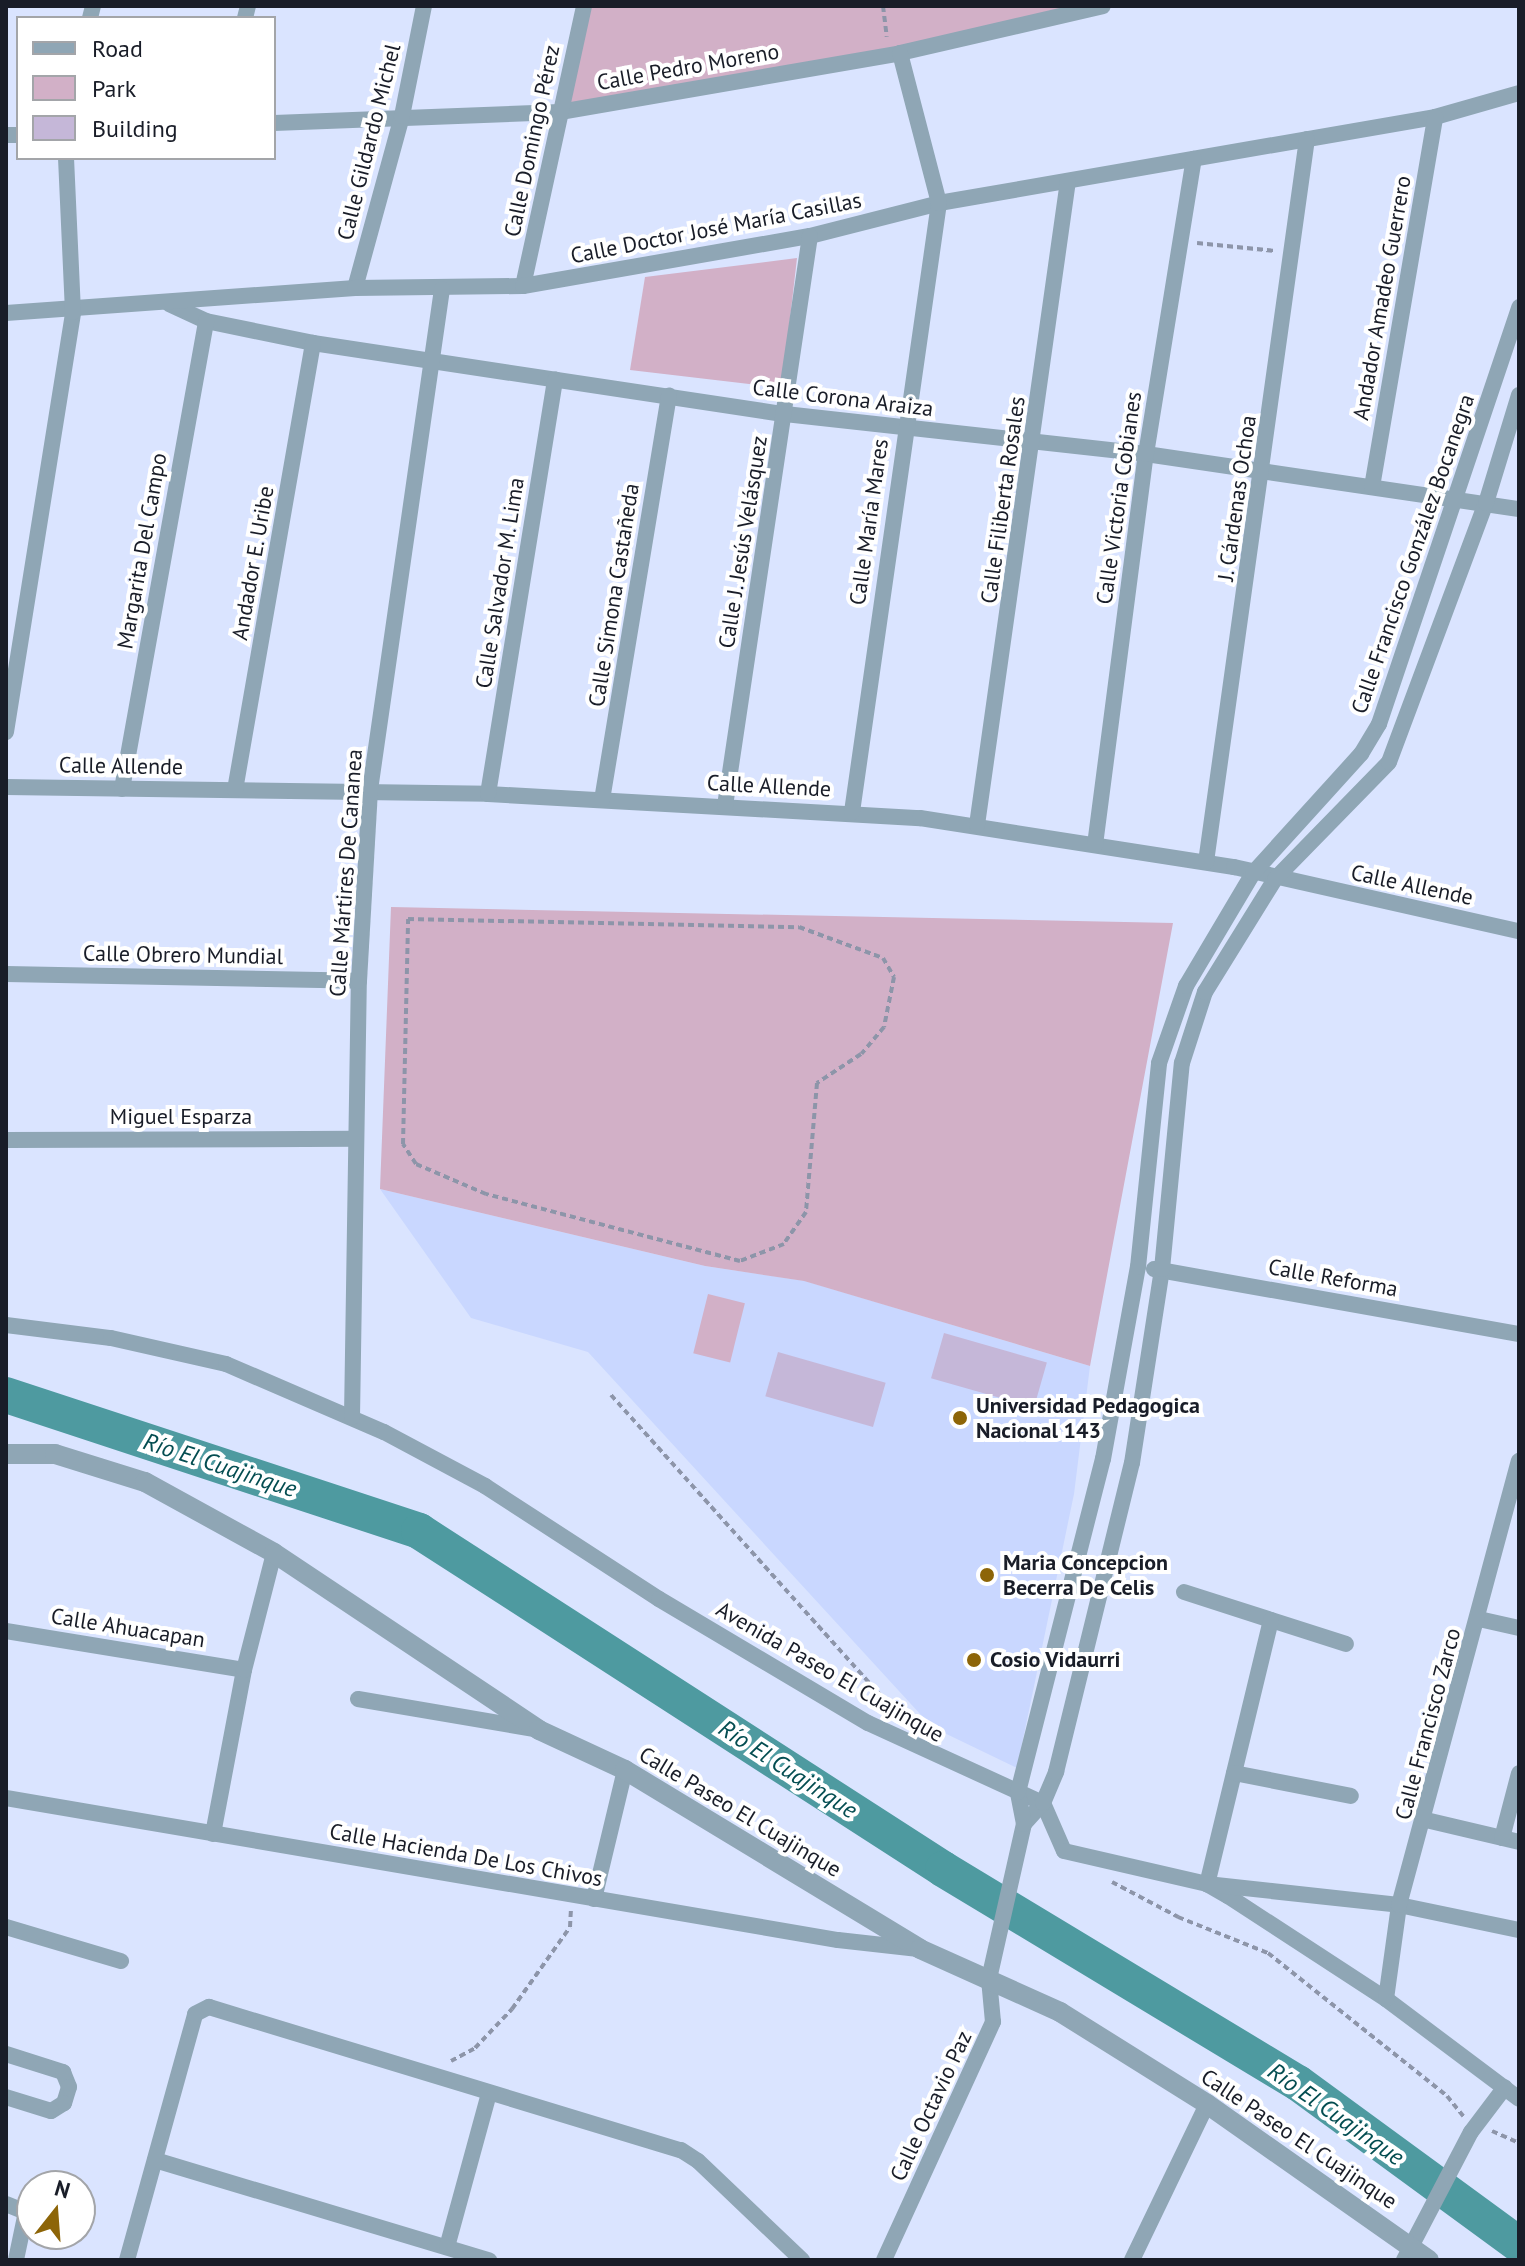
<!DOCTYPE html>
<meta charset="utf-8">
<style>
body{margin:0}
#map{position:relative;width:1525px;height:2266px;overflow:hidden;background:#dae4ff;font-family:"PT Sans",sans-serif}
div>[style]{position:absolute}
.built>*{inset:0;background:#c9d7ff}
.green>*{inset:0;background:#d2b0c7;transform-origin:0 0}
.river>*{height:36px;margin:-18px;padding:0 18px;transform-origin:18px;border-radius:18px;background:#4e9aa0}
.building>*{inset:0;background:#c5b7d8;transform-origin:0 0}
.path>*{height:4px;margin-top:-2px;transform-origin:0;background:repeating-linear-gradient(90deg,#8d95a9 0 6px,transparent 0 10px)}
.minor>*{height:16px;margin:-8px;padding:0 8px;transform-origin:8px;border-radius:8px;background:#8fa6b5}
.tertiary>*{height:20px;margin:-10px;padding:0 10px;transform-origin:10px;border-radius:10px;background:#8fa6b5}
.dots>*{width:22px;height:22px;translate:-50% -50%;box-sizing:border-box;border:4px solid #fff;border-radius:50%}
span{translate:-50% -50%;white-space:nowrap;text-align:center;line-height:1.15;-webkit-text-stroke:8px #fff;paint-order:stroke}
.street-label{font-size:22px;color:#191d28}
.poi-label{font-size:22px;color:#191d28;font-weight:700}
.left{translate:0 -50%;text-align:left}
.water-label{font-size:24px;color:#044d51;font-style:italic}
.frame{position:absolute;inset:0;border:8px solid #191d28;pointer-events:none}
.legend{position:absolute;left:16px;top:16px;width:260px;height:144px;box-sizing:border-box;background:#fff;border:2px solid #a3a5a9;margin:0;padding:10px 14px;list-style:none;font-size:24px;color:#191d28}
.legend li{display:flex;align-items:center;gap:16px;height:40px}
.legend b{width:40px;border:2px solid #a3a5a9}
.north{position:absolute;left:16px;top:2170px;width:80px;height:80px;box-sizing:border-box;background:#fff;border:2px solid #a3a5a9;border-radius:50%;rotate:17deg;font-size:22px;font-weight:700;line-height:32px;text-align:center;color:#191d28}
.north::after{content:'';display:block;margin:auto;width:28px;height:36px;background:#8d6508;clip-path:polygon(50% 0,100% 100%,50% 72%,0 100%)}
</style>
<div id="map">
<div class="built">
<div style="clip-path:polygon(380px 1189px,705px 1266px,805px 1281px,1090px 1366px,1074px 1494px,1017px 1768px,932px 1727px,588px 1352px,471px 1318px)"></div>
</div>
<div class="green">
<div style="clip-path:polygon(584px 6px,1062px 6px,1059px 17px,560px 112px)"></div>
<div style="clip-path:polygon(797px 258px,782px 388px,630px 370px,645px 277px)"></div>
<div style="clip-path:polygon(391px 907px,1173px 923px,1090px 1366px,804px 1281px,705px 1266px,380px 1189px)"></div>
<div style="left:708px;top:1294px;width:38px;height:61px;rotate:14deg"></div>
</div>
<div class="river">
<div style="left:6px;top:1395px;width:435px;rotate:18.2deg"></div>
<div style="left:419px;top:1531px;width:624px;rotate:32.82deg"></div>
<div style="left:943px;top:1869px;width:415px;rotate:31.1deg"></div>
<div style="left:1298px;top:2083px;width:274px;rotate:36.2deg"></div>
</div>
<div class="building">
<div style="left:944px;top:1333px;width:107px;height:47px;rotate:16deg"></div>
<div style="left:778px;top:1352px;width:112px;height:46px;rotate:16deg"></div>
</div>
<div class="path">
<div style="left:883px;top:6px;width:31px;rotate:83deg"></div>
<div style="left:1197px;top:243px;width:79px;rotate:5.8deg"></div>
<div style="left:408px;top:919px;width:391px;rotate:1.2deg"></div>
<div style="left:799px;top:927px;width:90px;rotate:20.3deg"></div>
<div style="left:883px;top:958px;width:22px;rotate:60deg"></div>
<div style="left:894px;top:977px;width:51px;rotate:101.3deg"></div>
<div style="left:884px;top:1027px;width:35px;rotate:130deg"></div>
<div style="left:861px;top:1054px;width:53px;rotate:146.6deg"></div>
<div style="left:817px;top:1083px;width:129px;rotate:94.9deg"></div>
<div style="left:806px;top:1212px;width:39px;rotate:125deg"></div>
<div style="left:784px;top:1244px;width:47px;rotate:158.9deg"></div>
<div style="left:740px;top:1261px;width:263px;rotate:-165.2deg"></div>
<div style="left:486px;top:1194px;width:76px;rotate:-156.8deg"></div>
<div style="left:416px;top:1164px;width:24px;rotate:-123deg"></div>
<div style="left:403px;top:1144px;width:225px;rotate:-88.7deg"></div>
<div style="left:611px;top:1395px;width:434px;rotate:48.1deg"></div>
<div style="left:1112px;top:1882px;width:75px;rotate:27.9deg"></div>
<div style="left:1178px;top:1917px;width:97px;rotate:21.8deg"></div>
<div style="left:1268px;top:1953px;width:229px;rotate:38.6deg"></div>
<div style="left:1447px;top:2096px;width:26px;rotate:51deg"></div>
<div style="left:451px;top:2061px;width:27px;rotate:-28deg"></div>
<div style="left:475px;top:2048px;width:54px;rotate:-46.5deg"></div>
<div style="left:512px;top:2009px;width:100px;rotate:-54.7deg"></div>
<div style="left:570px;top:1927px;width:17px;rotate:-87deg"></div>
<div style="left:1492px;top:2131px;width:30px;rotate:24deg"></div>
</div>
<div class="minor">
<div style="left:90px;top:18px;width:12px;rotate:-76deg"></div>
<div style="left:245px;top:18px;width:12px;rotate:-76deg"></div>
<div style="left:274px;top:123px;width:286px;rotate:-2.2deg"></div>
<div style="left:560px;top:112px;width:345px;rotate:-9.8deg"></div>
<div style="left:900px;top:53px;width:208px;rotate:-13deg"></div>
<div style="left:6px;top:135px;width:12px"></div>
<div style="left:523px;top:286px;width:287px;rotate:-77.7deg"></div>
<div style="left:355px;top:288px;width:178px;rotate:-74.7deg"></div>
<div style="left:402px;top:116px;width:112px;rotate:-78.7deg"></div>
<div style="left:169px;top:304px;width:41px;rotate:24.7deg"></div>
<div style="left:206px;top:321px;width:109px;rotate:11.6deg"></div>
<div style="left:313px;top:343px;width:477px;rotate:8.6deg"></div>
<div style="left:785px;top:414px;width:363px;rotate:6.3deg"></div>
<div style="left:1146px;top:454px;width:377px;rotate:8.4deg"></div>
<div style="left:6px;top:313px;width:350px;rotate:-4.1deg"></div>
<div style="left:355px;top:288px;width:168px;rotate:-0.7deg"></div>
<div style="left:523px;top:286px;width:291px;rotate:-9.9deg"></div>
<div style="left:810px;top:236px;width:133px;rotate:-14.3deg"></div>
<div style="left:939px;top:203px;width:503px;rotate:-9.84deg"></div>
<div style="left:1435px;top:117px;width:87px;rotate:-15.9deg"></div>
<div style="left:1372px;top:487px;width:375px;rotate:-80.3deg"></div>
<div style="left:6px;top:732px;width:425px;rotate:-80.9deg"></div>
<div style="left:73px;top:312px;width:154px;rotate:-92.6deg"></div>
<div style="left:6px;top:787px;width:482px;rotate:0.8deg"></div>
<div style="left:488px;top:794px;width:433px;rotate:3.2deg"></div>
<div style="left:920px;top:818px;width:318px;rotate:8.9deg"></div>
<div style="left:1234px;top:867px;width:292px;rotate:12.7deg"></div>
<div style="left:122px;top:789px;width:475px;rotate:-79.8deg"></div>
<div style="left:235px;top:790px;width:454px;rotate:-80.1deg"></div>
<div style="left:488px;top:794px;width:420px;rotate:-80.8deg"></div>
<div style="left:602px;top:800px;width:410px;rotate:-80.6deg"></div>
<div style="left:725px;top:806px;width:576px;rotate:-81.52deg"></div>
<div style="left:852px;top:812px;width:615px;rotate:-81.87deg"></div>
<div style="left:939px;top:203px;width:155px;rotate:-104.6deg"></div>
<div style="left:977px;top:825px;width:650px;rotate:-81.96deg"></div>
<div style="left:1095px;top:845px;width:394px;rotate:-82.6deg"></div>
<div style="left:1146px;top:454px;width:299px;rotate:-80.8deg"></div>
<div style="left:1206px;top:862px;width:730px;rotate:-82.05deg"></div>
<div style="left:6px;top:974px;width:353px;rotate:1.1deg"></div>
<div style="left:6px;top:1140px;width:350px;rotate:-0.2deg"></div>
<div style="left:1154px;top:1269px;width:371px;rotate:10.1deg"></div>
<div style="left:6px;top:1325px;width:106px;rotate:7.1deg"></div>
<div style="left:111px;top:1338px;width:118px;rotate:12.7deg"></div>
<div style="left:226px;top:1364px;width:172px;rotate:23.3deg"></div>
<div style="left:384px;top:1432px;width:115px;rotate:28.1deg"></div>
<div style="left:485px;top:1486px;width:207px;rotate:33deg"></div>
<div style="left:659px;top:1599px;width:243px;rotate:30.7deg"></div>
<div style="left:868px;top:1723px;width:192px;rotate:24.6deg"></div>
<div style="left:1043px;top:1803px;width:52px;rotate:66.4deg"></div>
<div style="left:1064px;top:1851px;width:147px;rotate:13deg"></div>
<div style="left:1207px;top:1884px;width:24px;rotate:30deg"></div>
<div style="left:1228px;top:1896px;width:189px;rotate:33.1deg"></div>
<div style="left:1386px;top:1999px;width:166px;rotate:36.9deg"></div>
<div style="left:352px;top:1417px;width:436px;rotate:-89.1deg"></div>
<div style="left:359px;top:981px;width:191px;rotate:-86.7deg"></div>
<div style="left:370px;top:790px;width:506px;rotate:-81.82deg"></div>
<div style="left:1184px;top:1592px;width:170px;rotate:17.8deg"></div>
<div style="left:1479px;top:1619px;width:41px;rotate:12.7deg"></div>
<div style="left:1271px;top:1620px;width:272px;rotate:103.6deg"></div>
<div style="left:1207px;top:1884px;width:193px;rotate:6.2deg"></div>
<div style="left:1399px;top:1905px;width:123px;rotate:11.8deg"></div>
<div style="left:6px;top:1631px;width:241px;rotate:9.3deg"></div>
<div style="left:358px;top:1699px;width:179px;rotate:9.7deg"></div>
<div style="left:1234px;top:1773px;width:119px;rotate:11.1deg"></div>
<div style="left:6px;top:1798px;width:844px;rotate:9.69deg"></div>
<div style="left:838px;top:1940px;width:81px;rotate:6.4deg"></div>
<div style="left:1426px;top:1820px;width:96px;rotate:13.3deg"></div>
<div style="left:1024px;top:1824px;width:28px;rotate:-48deg"></div>
<div style="left:1043px;top:1803px;width:34px;rotate:-67deg"></div>
<div style="left:1056px;top:1772px;width:318px;rotate:-76.2deg"></div>
<div style="left:1132px;top:1463px;width:196px;rotate:-81.2deg"></div>
<div style="left:1162px;top:1269px;width:207px;rotate:-84.5deg"></div>
<div style="left:1182px;top:1063px;width:75px;rotate:-72.1deg"></div>
<div style="left:1205px;top:992px;width:133px;rotate:-58.2deg"></div>
<div style="left:1275px;top:879px;width:163px;rotate:-45.7deg"></div>
<div style="left:1389px;top:762px;width:277px;rotate:-69.5deg"></div>
<div style="left:1486px;top:503px;width:113px;rotate:-73deg"></div>
<div style="left:213px;top:1834px;width:167px;rotate:-79.3deg"></div>
<div style="left:244px;top:1670px;width:121px;rotate:-75.6deg"></div>
<div style="left:1502px;top:1838px;width:67px;rotate:-75.3deg"></div>
<div style="left:594px;top:1899px;width:133px;rotate:-76.5deg"></div>
<div style="left:6px;top:1927px;width:120px;rotate:16.5deg"></div>
<div style="left:1386px;top:1999px;width:95px;rotate:-82.1deg"></div>
<div style="left:1399px;top:1905px;width:460px;rotate:-74.9deg"></div>
<div style="left:6px;top:2054px;width:60px;rotate:17.5deg"></div>
<div style="left:63px;top:2072px;width:16px;rotate:68deg"></div>
<div style="left:69px;top:2087px;width:17px;rotate:107deg"></div>
<div style="left:64px;top:2103px;width:15px;rotate:148deg"></div>
<div style="left:51px;top:2111px;width:47px;rotate:-162.7deg"></div>
<div style="left:155px;top:2160px;width:349px;rotate:16.7deg"></div>
<div style="left:6px;top:2204px;width:22px;rotate:22deg"></div>
<div style="left:26px;top:2212px;width:49px;rotate:101.8deg"></div>
<div style="left:447px;top:2247px;width:160px;rotate:-74.7deg"></div>
<div style="left:127px;top:2260px;width:255px;rotate:-74.5deg"></div>
<div style="left:195px;top:2014px;width:16px;rotate:-27deg"></div>
<div style="left:209px;top:2007px;width:493px;rotate:16.9deg"></div>
<div style="left:681px;top:2150px;width:20px;rotate:33deg"></div>
<div style="left:698px;top:2161px;width:144px;rotate:43.6deg"></div>
<div style="left:884px;top:2260px;width:262px;rotate:-65.4deg"></div>
<div style="left:993px;top:2022px;width:43px;rotate:-95.3deg"></div>
<div style="left:989px;top:1979px;width:159px;rotate:-77.3deg"></div>
<div style="left:1024px;top:1824px;width:33px;rotate:-101deg"></div>
<div style="left:1018px;top:1792px;width:344px;rotate:-75.7deg"></div>
<div style="left:1103px;top:1459px;width:195px;rotate:-79.7deg"></div>
<div style="left:1138px;top:1267px;width:205px;rotate:-84.1deg"></div>
<div style="left:1159px;top:1063px;width:82px;rotate:-70.7deg"></div>
<div style="left:1186px;top:986px;width:131px;rotate:-59.3deg"></div>
<div style="left:1253px;top:873px;width:161px;rotate:-47.8deg"></div>
<div style="left:1361px;top:754px;width:35px;rotate:-59deg"></div>
<div style="left:1379px;top:724px;width:440px;rotate:-71.4deg"></div>
<div style="left:1132px;top:2260px;width:173px;rotate:-64.3deg"></div>
<div style="left:1404px;top:2260px;width:144px;rotate:-62.4deg"></div>
<div style="left:1471px;top:2132px;width:56px;rotate:-52.9deg"></div>
</div>
<div class="tertiary">
<div style="left:6px;top:1454px;width:49px"></div>
<div style="left:55px;top:1454px;width:94px;rotate:17.3deg"></div>
<div style="left:145px;top:1482px;width:147px;rotate:28.8deg"></div>
<div style="left:274px;top:1553px;width:319px;rotate:33.7deg"></div>
<div style="left:539px;top:1730px;width:95px;rotate:24.9deg"></div>
<div style="left:625px;top:1770px;width:345px;rotate:31.2deg"></div>
<div style="left:920px;top:1949px;width:154px;rotate:24.2deg"></div>
<div style="left:1060px;top:2012px;width:173px;rotate:32deg"></div>
<div style="left:1207px;top:2104px;width:271px;rotate:35.1deg"></div>
</div>
<div class="dots">
<div style="left:960px;top:1418px;background:#8d6508"></div>
<div style="left:987px;top:1575px;background:#8d6508"></div>
<div style="left:974px;top:1660px;background:#8d6508"></div>
</div>
<div class="street-label">
<span style="left:688px;top:67px;rotate:-10deg">Calle Pedro Moreno</span>
<span style="left:532px;top:141px;rotate:-78deg">Calle Domingo Pérez</span>
<span style="left:369px;top:142px;rotate:-76deg">Calle Gildardo Michel</span>
<span style="left:716px;top:228px;rotate:-11deg">Calle Doctor José María Casillas</span>
<span style="left:1382px;top:298px;rotate:-80deg">Andador Amadeo Guerrero</span>
<span style="left:843px;top:398px;rotate:7deg">Calle Corona Araiza</span>
<span style="left:1119px;top:498px;rotate:-82deg">Calle Victoria Cobianes</span>
<span style="left:1237px;top:498px;rotate:-82deg">J. Cárdenas Ochoa</span>
<span style="left:1003px;top:500px;rotate:-82deg">Calle Filiberta Rosales</span>
<span style="left:869px;top:522px;rotate:-82deg">Calle María Mares</span>
<span style="left:743px;top:542px;rotate:-81deg">Calle J. Jesús Velásquez</span>
<span style="left:142px;top:551px;rotate:-80deg">Margarita Del Campo</span>
<span style="left:1413px;top:554px;rotate:-71deg">Calle Francisco González Bocanegra</span>
<span style="left:253px;top:563px;rotate:-80deg">Andador E. Uribe</span>
<span style="left:500px;top:583px;rotate:-81deg">Calle Salvador M. Lima</span>
<span style="left:614px;top:595px;rotate:-81deg">Calle Simona Castañeda</span>
<span style="left:121px;top:766px;rotate:1deg">Calle Allende</span>
<span style="left:769px;top:786px;rotate:3deg">Calle Allende</span>
<span style="left:346px;top:873px;rotate:-86deg">Calle Mártires De Cananea</span>
<span style="left:1412px;top:885px;rotate:12deg">Calle Allende</span>
<span style="left:183px;top:955px;rotate:1deg">Calle Obrero Mundial</span>
<span style="left:181px;top:1117px">Miguel Esparza</span>
<span style="left:1333px;top:1278px;rotate:10deg">Calle Reforma</span>
<span style="left:128px;top:1628px;rotate:9deg">Calle Ahuacapan</span>
<span style="left:830px;top:1672px;rotate:30deg">Avenida Paseo El Cuajinque</span>
<span style="left:1428px;top:1724px;rotate:-75deg">Calle Francisco Zarco</span>
<span style="left:740px;top:1812px;rotate:31deg">Calle Paseo El Cuajinque</span>
<span style="left:466px;top:1855px;rotate:10deg">Calle Hacienda De Los Chivos</span>
<span style="left:931px;top:2106px;rotate:-65deg">Calle Octavio Paz</span>
<span style="left:1299px;top:2139px;rotate:34deg">Calle Paseo El Cuajinque</span>
</div>
<div class="poi-label">
<span class="left" style="left:976px;top:1418px">Universidad Pedagogica<br>Nacional 143</span>
<span class="left" style="left:1003px;top:1575px">Maria Concepcion<br>Becerra De Celis</span>
<span class="left" style="left:990px;top:1660px">Cosio Vidaurri</span>
</div>
<div class="water-label">
<span style="left:220px;top:1465px;rotate:18deg">Río El Cuajinque</span>
<span style="left:788px;top:1769px;rotate:33deg">Río El Cuajinque</span>
<span style="left:1336px;top:2114px;rotate:35deg">Río El Cuajinque</span>
</div>
<div class="frame"></div>
<ul class="legend">
<li><b style="height:10px;background:#8fa6b5"></b>Road</li>
<li><b style="height:22px;background:#d2b0c7"></b>Park</li>
<li><b style="height:22px;background:#c5b7d8"></b>Building</li>
</ul>
<div class="north">N</div>
</div>
